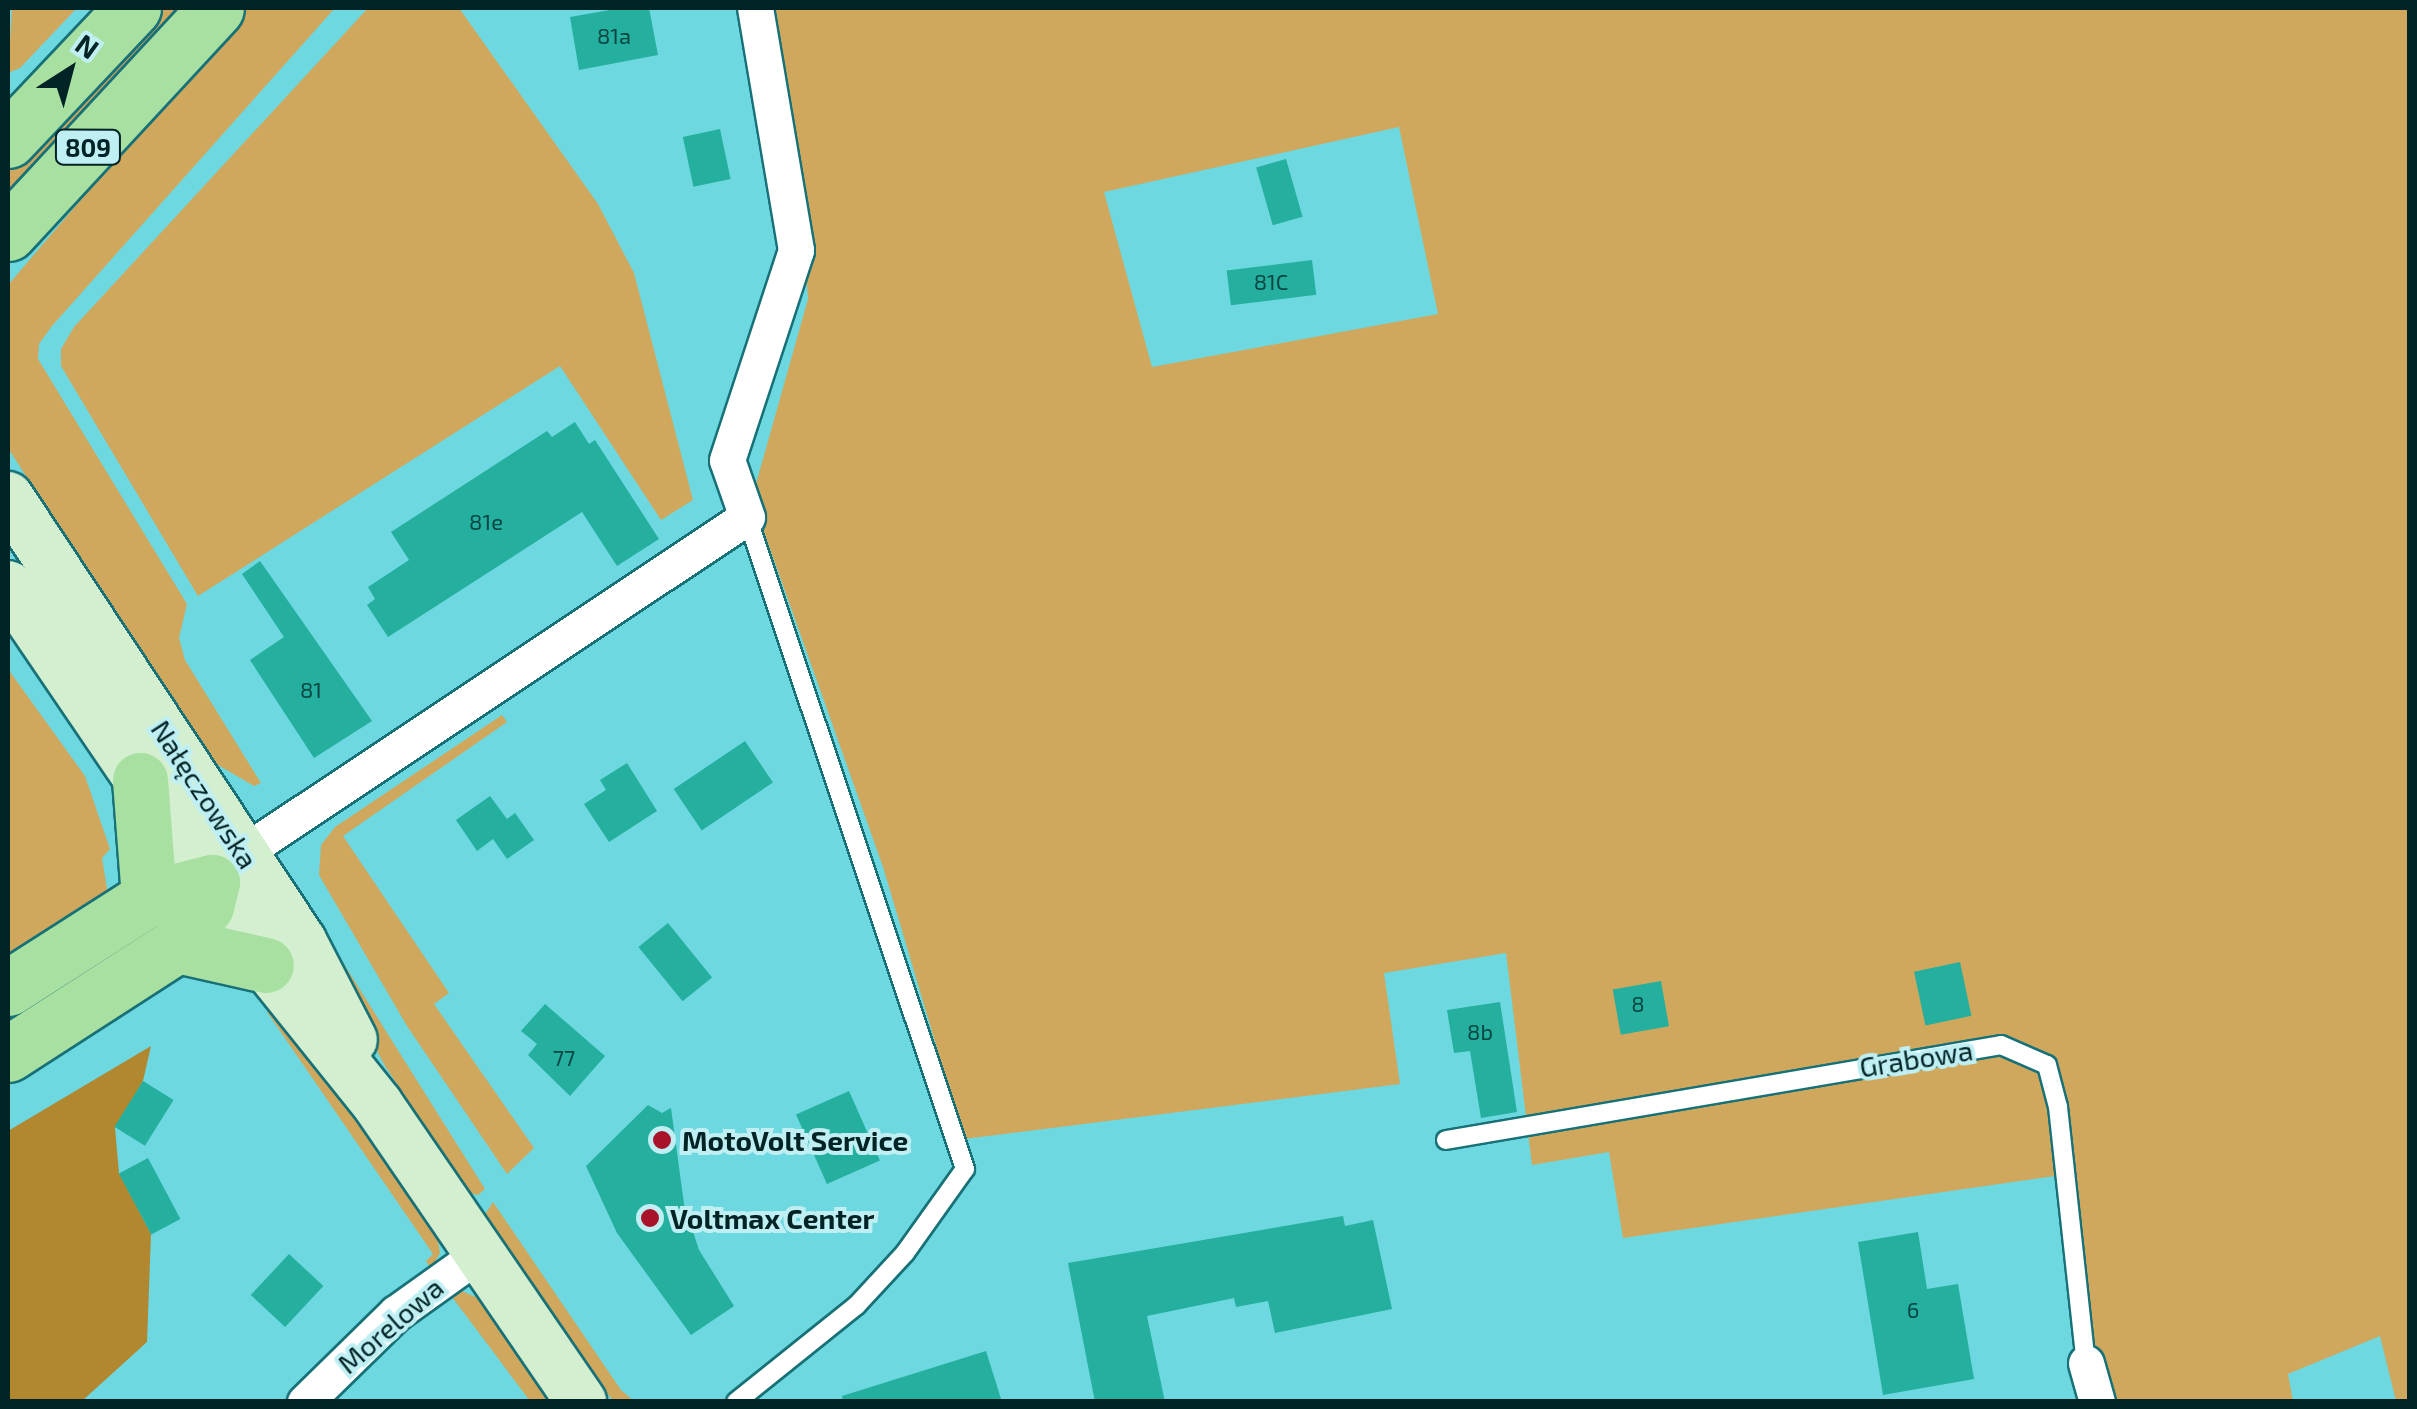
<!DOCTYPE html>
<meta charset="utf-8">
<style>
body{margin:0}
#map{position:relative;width:2417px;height:1409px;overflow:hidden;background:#6dd8e0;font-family:"Exo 2",sans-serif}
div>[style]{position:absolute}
.green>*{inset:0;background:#cfa85e}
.forest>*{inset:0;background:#b1872f}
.building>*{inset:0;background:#24af9e;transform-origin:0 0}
.roads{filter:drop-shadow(2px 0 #177177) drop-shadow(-2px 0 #177177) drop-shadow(0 2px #177177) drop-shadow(0 -2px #177177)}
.lane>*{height:18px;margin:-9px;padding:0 9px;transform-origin:9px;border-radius:9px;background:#fff}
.street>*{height:35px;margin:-17.5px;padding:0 17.5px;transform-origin:17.5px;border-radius:17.5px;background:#fff}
.secondary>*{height:50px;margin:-25px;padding:0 25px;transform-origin:25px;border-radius:25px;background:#d3efd0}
.primary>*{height:55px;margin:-27.5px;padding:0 27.5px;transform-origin:27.5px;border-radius:27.5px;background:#a7e0a1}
.dots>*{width:28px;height:28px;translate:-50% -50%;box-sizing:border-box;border:5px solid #bfeff3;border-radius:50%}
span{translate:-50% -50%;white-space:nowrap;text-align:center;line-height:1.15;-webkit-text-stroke:8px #bfeff3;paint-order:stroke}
.number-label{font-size:22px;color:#094643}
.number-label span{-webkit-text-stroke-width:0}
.shield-label span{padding:2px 8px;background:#bfeff3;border:2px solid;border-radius:8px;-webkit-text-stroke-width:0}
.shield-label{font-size:25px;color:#002325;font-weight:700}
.street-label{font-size:28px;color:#002325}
.poi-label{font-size:28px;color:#002325;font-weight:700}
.left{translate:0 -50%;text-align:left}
.frame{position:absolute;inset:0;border:10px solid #002325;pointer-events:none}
.north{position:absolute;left:20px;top:20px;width:100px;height:100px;-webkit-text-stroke:8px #bfeff3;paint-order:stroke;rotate:36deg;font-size:28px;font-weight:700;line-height:40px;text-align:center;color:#002325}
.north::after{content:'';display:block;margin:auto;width:35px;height:45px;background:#002325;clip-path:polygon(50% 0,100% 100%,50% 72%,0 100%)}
</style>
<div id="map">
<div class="green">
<div style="clip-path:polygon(12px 8px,77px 8px,20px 68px,8px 73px)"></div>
<div style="clip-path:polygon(154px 8px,190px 8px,8px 206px,8px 169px)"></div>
<div style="clip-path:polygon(245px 8px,335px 8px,52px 326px,39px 344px,38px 359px,187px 604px,179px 638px,185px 660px,261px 783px,254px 786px,206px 758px,8px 448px,8px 285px)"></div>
<div style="clip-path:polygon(368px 8px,459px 8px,598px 204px,634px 273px,693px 500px,661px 520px,560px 366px,198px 596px,61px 366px,61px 349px,74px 327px)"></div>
<div style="clip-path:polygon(evenodd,769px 8px,2409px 8px,2409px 1401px,2396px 1401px,2380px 1336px,2288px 1374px,2293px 1401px,2097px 1401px,2069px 1174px,1623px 1238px,1609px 1152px,1532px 1165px,1506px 953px,1384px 973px,1400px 1084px,964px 1139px,883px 867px,752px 498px,808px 299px,799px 171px,769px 8px,1399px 127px,1438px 314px,1152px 367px,1104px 192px,1399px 127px)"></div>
<div style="clip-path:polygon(8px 669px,85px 776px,110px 849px,102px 858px,108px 894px,8px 965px)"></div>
<div style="clip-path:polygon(502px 715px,507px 722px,343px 836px,449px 993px,434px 1004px,534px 1148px,507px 1174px,407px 1026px,319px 875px,321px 845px,335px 827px)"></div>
<div style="clip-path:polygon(342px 961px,485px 1189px,478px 1195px,469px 1193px,385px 1066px,332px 967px)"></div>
<div style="clip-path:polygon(276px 1006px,437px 1234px,440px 1253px,431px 1269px,426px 1261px,433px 1254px,267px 1012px)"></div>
<div style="clip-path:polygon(493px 1202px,621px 1390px,634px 1401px,614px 1401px,599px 1385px,484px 1216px)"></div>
<div style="clip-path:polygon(462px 1291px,480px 1299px,549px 1401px,530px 1401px,449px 1293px)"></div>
</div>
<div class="forest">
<div style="clip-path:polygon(151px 1046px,143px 1081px,115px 1128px,119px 1173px,151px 1234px,147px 1342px,82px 1401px,8px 1401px,8px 1131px)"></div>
</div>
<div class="building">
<div style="clip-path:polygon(621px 8px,649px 8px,658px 55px,579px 70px,570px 17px)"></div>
<div style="left:720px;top:129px;width:51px;height:38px;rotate:78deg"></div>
<div style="left:1286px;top:159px;width:60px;height:31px;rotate:74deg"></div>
<div style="left:1312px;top:260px;width:35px;height:86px;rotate:83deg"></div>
<div style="clip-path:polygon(575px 422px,589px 444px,595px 440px,659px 539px,617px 566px,582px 512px,388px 637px,367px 605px,375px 599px,368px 587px,409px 560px,391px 532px,547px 431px,552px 437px)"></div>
<div style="clip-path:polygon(260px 561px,372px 721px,314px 758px,250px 660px,284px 637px,242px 574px)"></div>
<div style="left:745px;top:741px;width:50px;height:86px;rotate:56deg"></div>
<div style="clip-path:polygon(627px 763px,657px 811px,609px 842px,584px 804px,606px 790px,600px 780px)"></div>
<div style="clip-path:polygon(490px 796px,507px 819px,515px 813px,534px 840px,507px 859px,493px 839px,477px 851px,456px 820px)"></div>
<div style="left:668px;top:923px;width:70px;height:38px;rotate:51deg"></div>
<div style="left:1960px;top:962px;width:55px;height:47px;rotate:78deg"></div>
<div style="left:1661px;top:981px;width:46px;height:49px;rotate:80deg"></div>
<div style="clip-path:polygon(1500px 1002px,1517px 1112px,1481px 1118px,1470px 1051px,1454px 1053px,1447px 1010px)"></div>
<div style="clip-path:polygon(545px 1004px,605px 1056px,570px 1096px,528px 1055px,537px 1044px,521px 1031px)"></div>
<div style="left:143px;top:1081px;width:36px;height:54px;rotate:32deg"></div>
<div style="left:849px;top:1091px;width:76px;height:58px;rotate:66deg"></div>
<div style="clip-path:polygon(648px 1105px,662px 1113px,671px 1108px,684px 1204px,699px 1250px,734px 1306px,691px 1335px,617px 1233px,586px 1166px)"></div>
<div style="left:148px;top:1158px;width:69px;height:33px;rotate:62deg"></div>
<div style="clip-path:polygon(1343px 1216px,1345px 1226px,1373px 1220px,1392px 1309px,1275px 1333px,1268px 1301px,1236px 1307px,1234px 1298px,1147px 1316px,1165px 1402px,1095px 1402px,1068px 1263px)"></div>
<div style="clip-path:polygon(1918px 1232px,1927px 1289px,1958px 1284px,1974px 1379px,1883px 1395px,1858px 1242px)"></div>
<div style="left:289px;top:1254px;width:47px;height:56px;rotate:43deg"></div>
<div style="clip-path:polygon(986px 1351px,1002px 1402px,843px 1402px,842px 1396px)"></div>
</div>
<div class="roads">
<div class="lane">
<div style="left:1446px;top:1140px;width:563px;rotate:-9.71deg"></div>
<div style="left:2001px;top:1045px;width:50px;rotate:23.5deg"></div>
<div style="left:2047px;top:1065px;width:43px;rotate:75.3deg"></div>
<div style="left:2058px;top:1107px;width:258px;rotate:83.8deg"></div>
<div style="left:736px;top:1402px;width:154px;rotate:-38.7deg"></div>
<div style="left:856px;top:1306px;width:72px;rotate:-47.2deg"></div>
<div style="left:905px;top:1253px;width:103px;rotate:-54.5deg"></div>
<div style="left:965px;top:1169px;width:687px;rotate:-108.49deg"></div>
</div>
<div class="street">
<div style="left:244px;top:852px;width:604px;rotate:-33.66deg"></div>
<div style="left:747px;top:517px;width:60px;rotate:-109.3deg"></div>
<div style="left:727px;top:460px;width:221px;rotate:-71.8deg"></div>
<div style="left:796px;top:250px;width:245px;rotate:-99.6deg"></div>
<div style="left:2086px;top:1363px;width:41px;rotate:74.2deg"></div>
<div style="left:305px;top:1402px;width:127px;rotate:-44.4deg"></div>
<div style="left:396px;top:1313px;width:103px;rotate:-35.5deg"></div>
</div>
<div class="secondary">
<div style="left:8px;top:497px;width:532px;rotate:56.58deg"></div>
<div style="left:301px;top:941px;width:111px;rotate:62.7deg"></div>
<div style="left:8px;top:586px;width:458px;rotate:55.8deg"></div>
<div style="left:266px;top:965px;width:179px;rotate:51.3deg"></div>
<div style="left:378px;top:1105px;width:360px;rotate:55.6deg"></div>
</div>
<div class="primary">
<div style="left:8px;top:140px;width:182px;rotate:-46.6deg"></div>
<div style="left:8px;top:233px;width:306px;rotate:-47.2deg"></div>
<div style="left:140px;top:780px;width:118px;rotate:85.6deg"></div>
<div style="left:177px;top:945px;width:91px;rotate:12.7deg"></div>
<div style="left:8px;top:988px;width:167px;rotate:-32.6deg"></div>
<div style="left:149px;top:898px;width:65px;rotate:-14.3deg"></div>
<div style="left:212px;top:882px;width:25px;rotate:104deg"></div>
<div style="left:206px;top:906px;width:49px;rotate:126.6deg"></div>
<div style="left:177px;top:945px;width:201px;rotate:147.2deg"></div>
</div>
</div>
<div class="dots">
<div style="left:662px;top:1140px;background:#a91329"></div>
<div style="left:650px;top:1218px;background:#a91329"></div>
</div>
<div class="number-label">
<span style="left:614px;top:36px">81a</span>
<span style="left:1271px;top:282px">81C</span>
<span style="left:486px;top:522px">81e</span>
<span style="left:311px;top:690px">81</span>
<span style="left:1638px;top:1004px">8</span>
<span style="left:1480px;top:1032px">8b</span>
<span style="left:564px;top:1058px">77</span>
<span style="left:1913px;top:1310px">6</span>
</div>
<div class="shield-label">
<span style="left:88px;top:147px">809</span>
</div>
<div class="street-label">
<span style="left:205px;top:794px;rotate:57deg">Nałęczowska</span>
<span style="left:1916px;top:1058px;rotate:-9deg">Grabowa</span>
<span style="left:390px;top:1325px;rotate:-41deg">Morelowa</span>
</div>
<div class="poi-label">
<span class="left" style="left:682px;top:1140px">MotoVolt Service</span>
<span class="left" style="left:670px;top:1218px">Voltmax Center</span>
</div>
<div class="frame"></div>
<div class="north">N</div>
</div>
